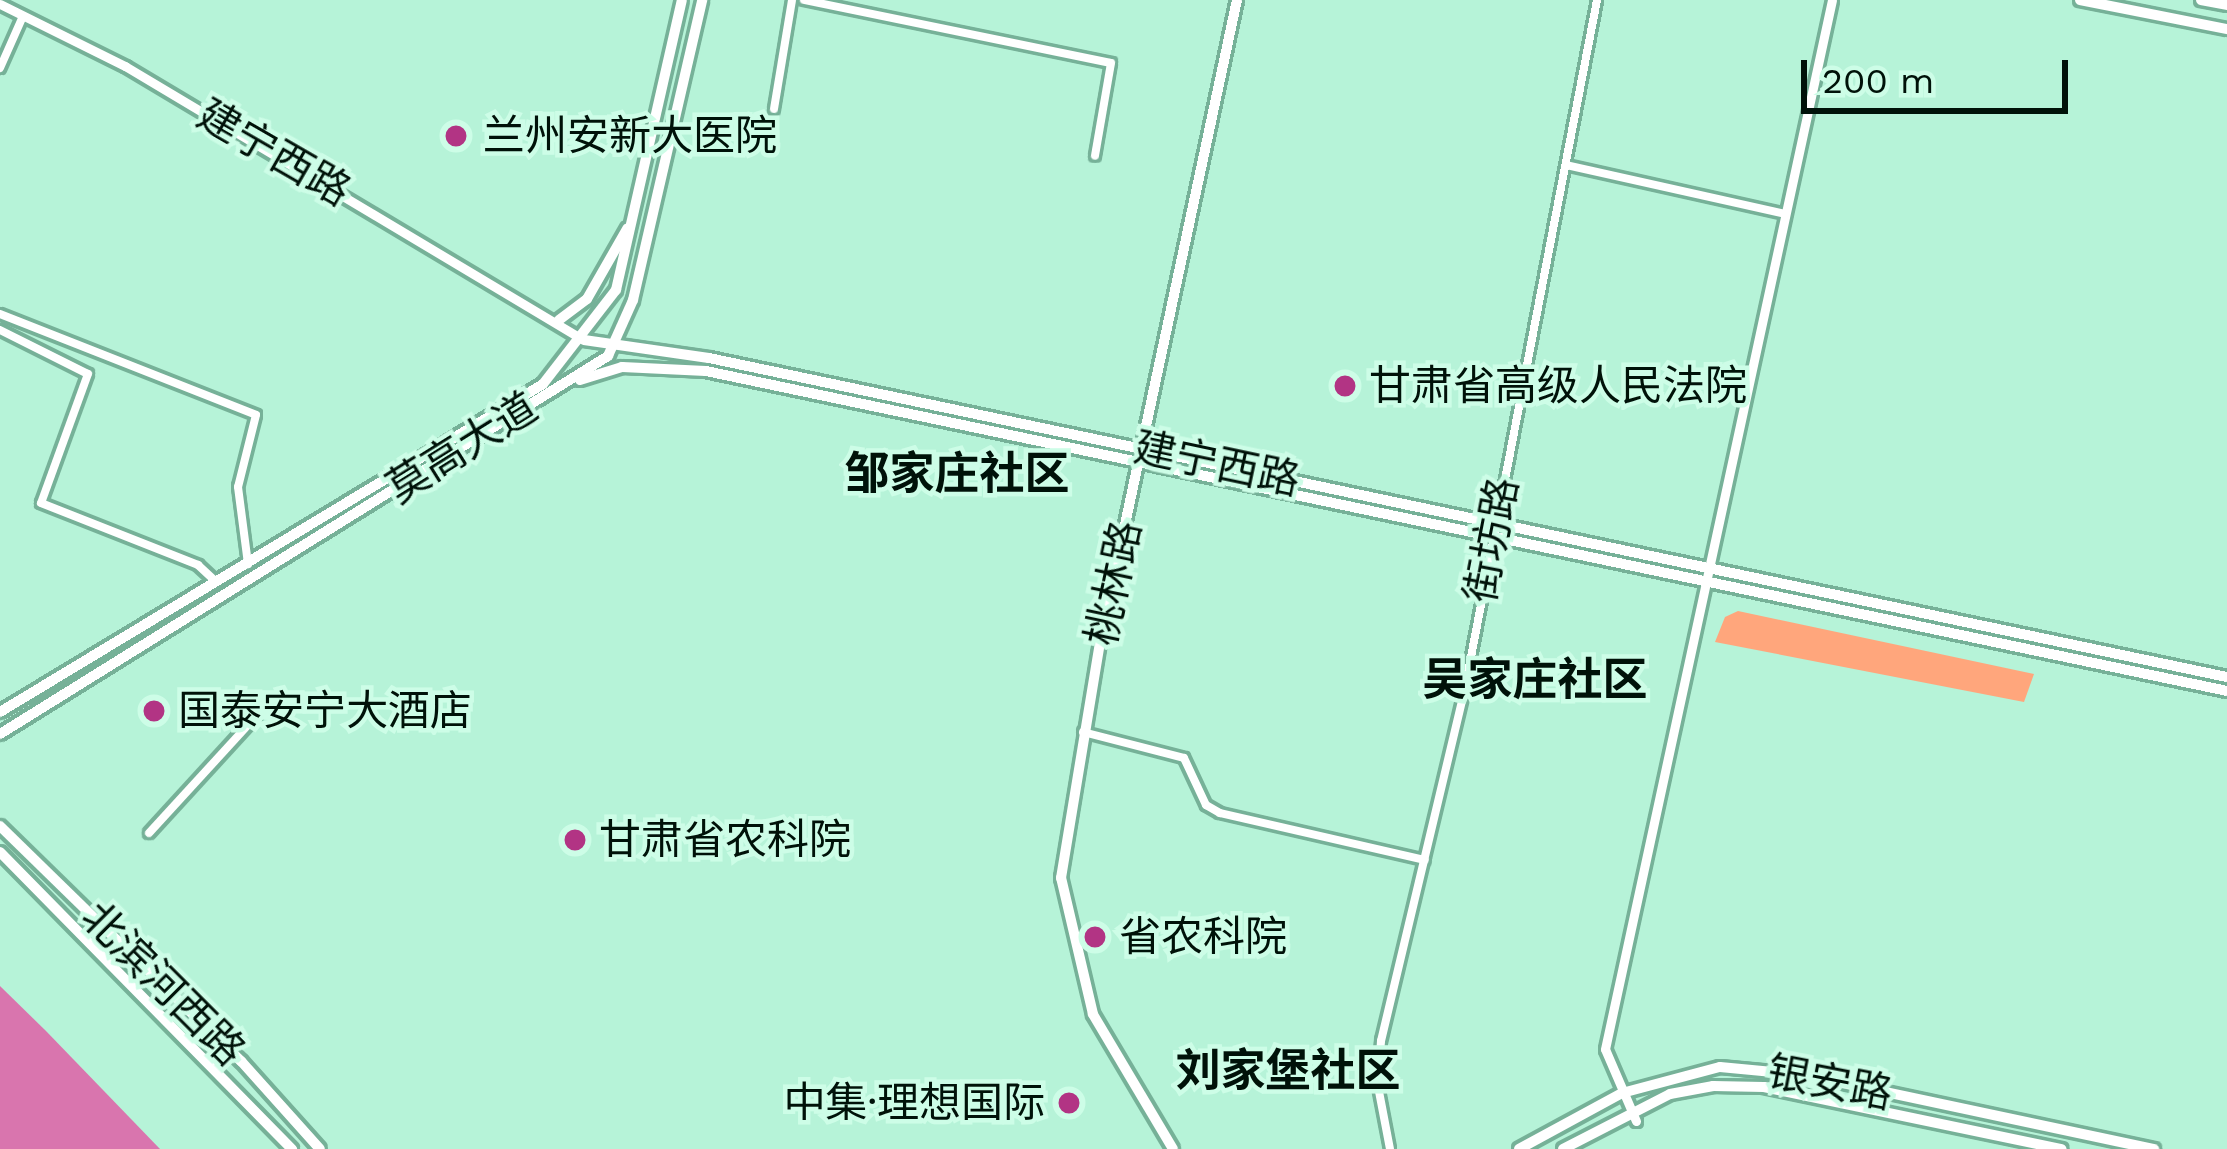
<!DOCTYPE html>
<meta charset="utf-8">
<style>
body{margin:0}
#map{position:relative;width:2227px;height:1149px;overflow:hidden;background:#b6f3d8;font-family:"Work Sans","Noto Sans SC",sans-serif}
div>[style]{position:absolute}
.green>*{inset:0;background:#ffa67c}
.water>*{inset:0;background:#d975ae}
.roads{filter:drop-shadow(3px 0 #76b198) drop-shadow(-3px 0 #76b198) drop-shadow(0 3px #76b198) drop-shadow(0 -3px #76b198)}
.minor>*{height:8px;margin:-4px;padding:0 4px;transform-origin:4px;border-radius:4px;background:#fff}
.tertiary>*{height:9px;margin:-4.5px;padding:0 4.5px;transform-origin:4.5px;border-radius:4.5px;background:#fff}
.secondary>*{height:10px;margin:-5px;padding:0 5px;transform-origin:5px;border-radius:5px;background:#fff}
.primary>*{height:10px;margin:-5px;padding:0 5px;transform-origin:5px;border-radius:5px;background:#fff}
.dots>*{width:33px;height:33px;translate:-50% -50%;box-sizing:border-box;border:6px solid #cdfde7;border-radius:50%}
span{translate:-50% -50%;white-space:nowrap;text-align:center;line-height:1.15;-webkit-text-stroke:9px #cdfde7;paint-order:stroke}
.poi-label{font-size:42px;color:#001209}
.left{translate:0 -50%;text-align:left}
.right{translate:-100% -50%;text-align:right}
.street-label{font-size:42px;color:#001209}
.neighbourhood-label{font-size:45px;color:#001209;font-weight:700}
.scale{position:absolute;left:1801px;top:60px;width:267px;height:54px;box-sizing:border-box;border:6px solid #001209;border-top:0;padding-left:15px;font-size:36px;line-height:42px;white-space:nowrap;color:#001209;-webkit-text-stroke:9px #cdfde7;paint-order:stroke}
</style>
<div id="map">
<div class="green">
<div style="clip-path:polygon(1738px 611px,2034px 674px,2024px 702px,1715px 642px,1725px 617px)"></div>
</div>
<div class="water">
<div style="clip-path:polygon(0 986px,46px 1031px,160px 1149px,0 1149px)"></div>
</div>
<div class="roads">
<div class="minor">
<div style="left:804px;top:0;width:313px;rotate:11.6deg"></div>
<div style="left:1111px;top:63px;width:94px;rotate:99.8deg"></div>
<div style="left:0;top:68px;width:57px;rotate:-66.1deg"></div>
<div style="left:774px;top:109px;width:110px;rotate:-80.6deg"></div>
<div style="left:1566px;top:165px;width:225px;rotate:12.6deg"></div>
<div style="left:0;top:314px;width:275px;rotate:21.5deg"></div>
<div style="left:256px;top:415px;width:74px;rotate:104deg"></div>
<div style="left:238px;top:487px;width:78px;rotate:82.6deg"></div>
<div style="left:0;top:330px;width:98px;rotate:26.6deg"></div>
<div style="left:88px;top:374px;width:137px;rotate:110deg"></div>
<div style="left:41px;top:503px;width:169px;rotate:21.5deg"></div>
<div style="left:198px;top:565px;width:25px;rotate:43deg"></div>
<div style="left:1083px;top:732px;width:104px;rotate:14.4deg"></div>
<div style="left:1184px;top:758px;width:52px;rotate:64.9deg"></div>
<div style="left:1206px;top:805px;width:16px;rotate:30deg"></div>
<div style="left:1220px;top:813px;width:210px;rotate:12.9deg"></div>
<div style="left:149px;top:833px;width:161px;rotate:-47.5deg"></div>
<div style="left:1390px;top:1149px;width:64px;rotate:-100.8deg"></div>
<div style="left:1378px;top:1086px;width:45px;rotate:-86.2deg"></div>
<div style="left:1381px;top:1041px;width:368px;rotate:-76.6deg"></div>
<div style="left:1466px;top:683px;width:695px;rotate:-79.14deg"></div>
</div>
<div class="tertiary">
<div style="left:0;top:4px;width:140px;rotate:26.4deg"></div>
<div style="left:125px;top:66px;width:532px;rotate:30.85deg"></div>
<div style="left:1636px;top:1121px;width:78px;rotate:-113.3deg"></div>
<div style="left:1605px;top:1049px;width:1073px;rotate:-77.79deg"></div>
</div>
<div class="secondary">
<div style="left:2080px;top:0;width:150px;rotate:11.2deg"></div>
<div style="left:2201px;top:0;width:26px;rotate:11deg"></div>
<div style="left:559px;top:320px;width:35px;rotate:-37deg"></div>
<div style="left:587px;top:299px;width:81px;rotate:-60.3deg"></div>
<div style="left:584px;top:340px;width:126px;rotate:8.2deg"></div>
<div style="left:709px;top:358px;width:1551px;rotate:11.87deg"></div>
<div style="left:580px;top:380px;width:44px;rotate:-17.2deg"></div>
<div style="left:622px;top:367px;width:84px;rotate:2.7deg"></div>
<div style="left:706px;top:371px;width:1554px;rotate:11.88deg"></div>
<div style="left:0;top:712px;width:634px;rotate:-31.13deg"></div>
<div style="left:543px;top:384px;width:119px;rotate:-52.2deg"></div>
<div style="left:616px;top:290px;width:297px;rotate:-77.2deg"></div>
<div style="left:0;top:734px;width:716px;rotate:-31.87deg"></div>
<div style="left:608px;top:356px;width:61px;rotate:-65.9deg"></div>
<div style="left:633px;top:300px;width:308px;rotate:-77deg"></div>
<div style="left:1173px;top:1149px;width:157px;rotate:-120.7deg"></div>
<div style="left:1093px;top:1014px;width:140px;rotate:-103.2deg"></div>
<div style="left:1061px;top:878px;width:244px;rotate:-80.6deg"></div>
<div style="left:1101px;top:637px;width:651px;rotate:-77.95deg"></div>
</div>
<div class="primary">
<div style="left:0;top:826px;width:337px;rotate:44.3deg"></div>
<div style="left:241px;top:1061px;width:118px;rotate:48.1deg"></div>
<div style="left:0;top:852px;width:417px;rotate:45.5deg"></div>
<div style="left:1519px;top:1149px;width:117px;rotate:-28.5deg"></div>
<div style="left:1622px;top:1093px;width:101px;rotate:-14.9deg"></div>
<div style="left:1720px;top:1067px;width:85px;rotate:5.4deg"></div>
<div style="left:1805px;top:1075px;width:357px;rotate:12deg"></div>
<div style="left:1563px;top:1149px;width:120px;rotate:-27.2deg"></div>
<div style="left:1670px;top:1094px;width:44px;rotate:-10.5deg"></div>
<div style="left:1713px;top:1086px;width:51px;rotate:1.1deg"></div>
<div style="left:1764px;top:1087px;width:304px;rotate:11.8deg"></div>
</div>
</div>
<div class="dots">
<div style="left:456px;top:136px;background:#b23484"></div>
<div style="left:1345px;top:386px;background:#b23484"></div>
<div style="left:154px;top:711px;background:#b23484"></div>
<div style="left:575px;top:840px;background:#b23484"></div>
<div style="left:1095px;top:937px;background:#b23484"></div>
<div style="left:1069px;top:1103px;background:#b23484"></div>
</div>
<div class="poi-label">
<span class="left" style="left:483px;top:136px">兰州安新大医院</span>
<span class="left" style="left:1369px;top:386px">甘肃省高级人民法院</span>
<span class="left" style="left:178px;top:711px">国泰安宁大酒店</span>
<span class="left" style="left:599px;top:840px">甘肃省农科院</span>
<span class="left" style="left:1119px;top:937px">省农科院</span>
<span class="right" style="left:1045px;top:1103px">中集·理想国际</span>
</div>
<div class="street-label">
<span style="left:274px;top:153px;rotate:30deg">建宁西路</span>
<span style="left:462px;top:448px;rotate:-32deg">莫高大道</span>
<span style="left:1217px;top:464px;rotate:12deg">建宁西路</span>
<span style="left:1492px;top:540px;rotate:-79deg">街坊路</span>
<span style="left:1114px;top:583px;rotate:-78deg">桃林路</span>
<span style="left:163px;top:984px;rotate:45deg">北滨河西路</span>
<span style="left:1830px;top:1083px;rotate:11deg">银安路</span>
</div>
<div class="neighbourhood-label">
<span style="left:957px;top:474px">邹家庄社区</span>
<span style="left:1535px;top:680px">吴家庄社区</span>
<span style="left:1288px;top:1071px">刘家堡社区</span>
</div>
<div class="scale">200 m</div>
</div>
